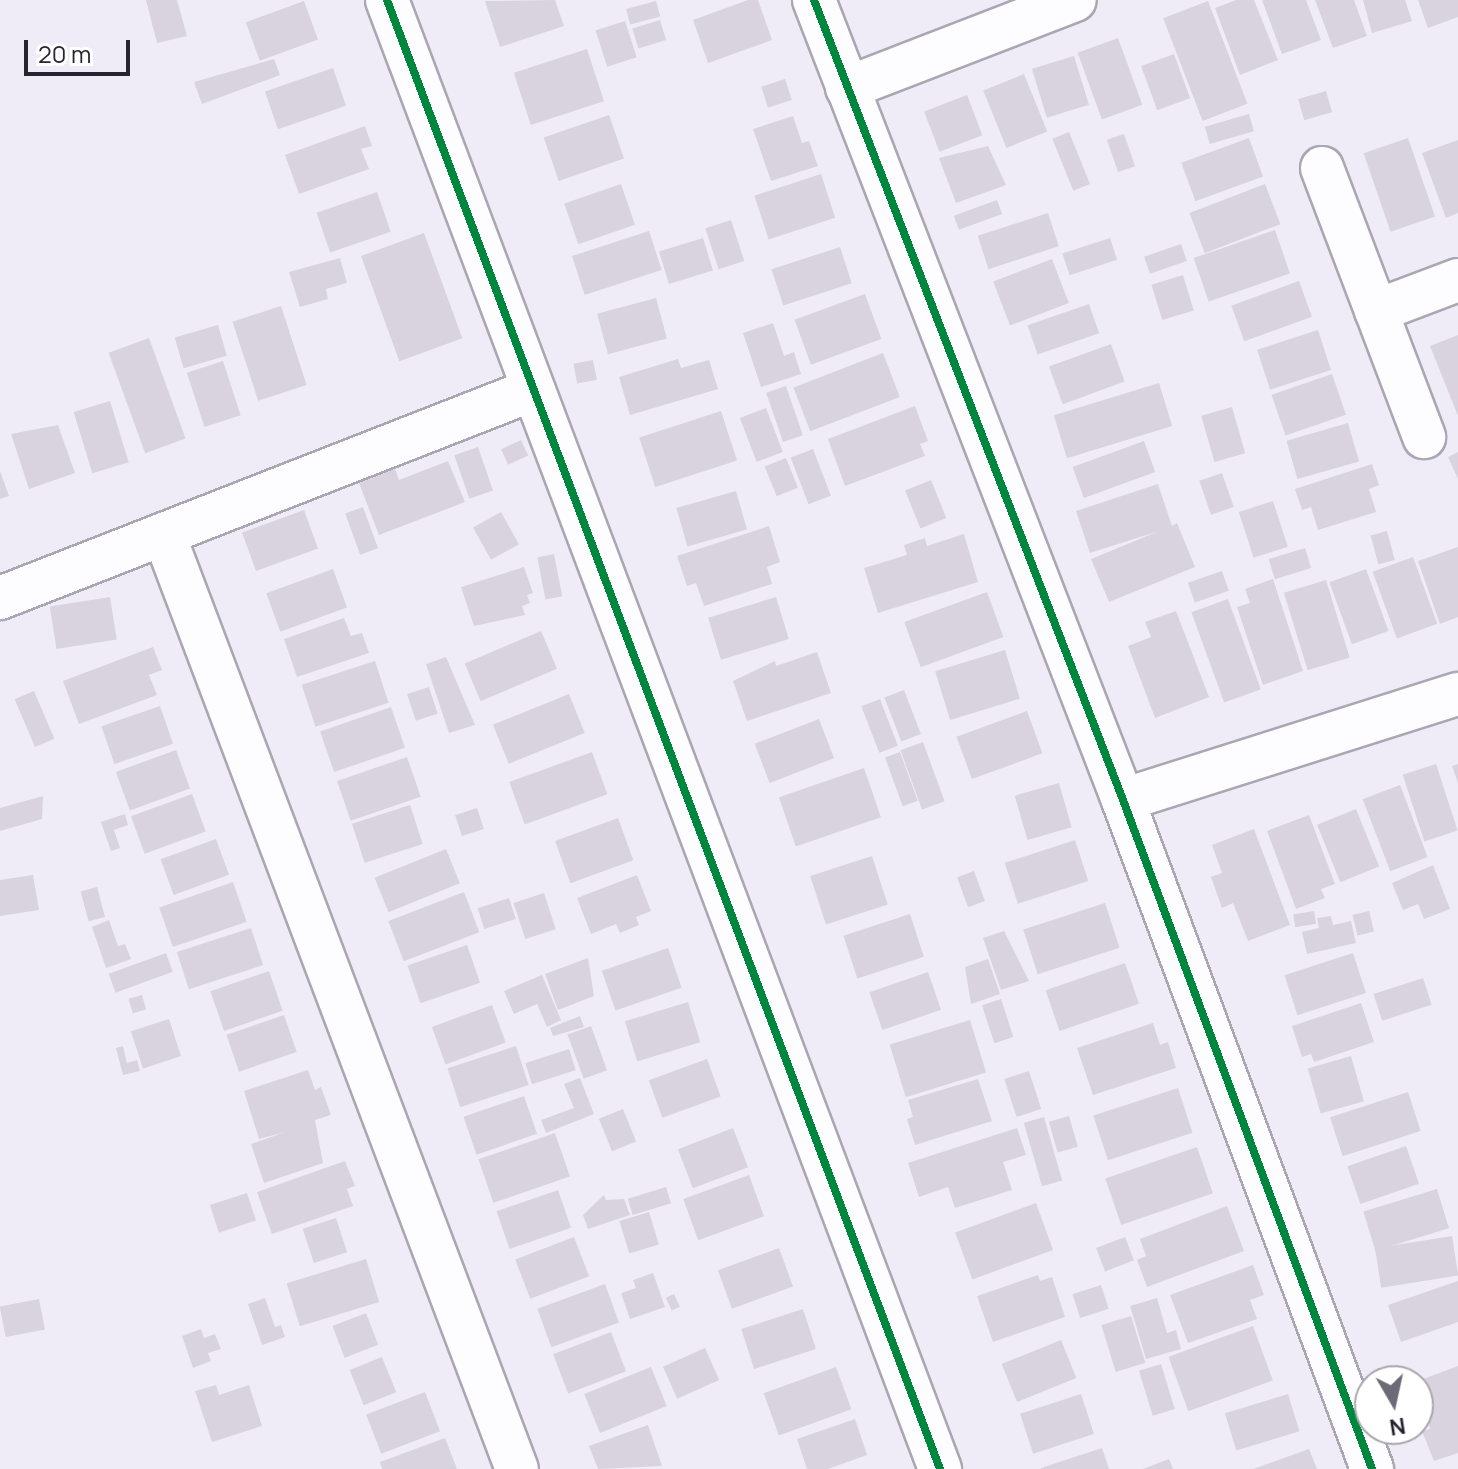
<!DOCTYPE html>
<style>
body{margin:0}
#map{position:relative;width:1458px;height:1469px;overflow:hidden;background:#efecf8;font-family:Manrope,sans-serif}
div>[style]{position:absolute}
.building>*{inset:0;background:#d8d3df;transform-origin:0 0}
.roads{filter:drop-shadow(2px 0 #aaa7b2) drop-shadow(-2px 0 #aaa7b2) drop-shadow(0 2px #aaa7b2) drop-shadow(0 -2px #aaa7b2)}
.minor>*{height:42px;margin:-21px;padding:0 21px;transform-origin:21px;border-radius:21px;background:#fdfcfe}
.cycleway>*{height:8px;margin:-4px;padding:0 4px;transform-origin:4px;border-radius:4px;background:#00873e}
span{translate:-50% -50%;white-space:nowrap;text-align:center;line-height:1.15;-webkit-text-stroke:8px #fff;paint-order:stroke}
.north{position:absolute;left:1354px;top:1365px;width:80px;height:80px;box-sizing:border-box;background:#fff;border:2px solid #a9a7ad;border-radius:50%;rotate:171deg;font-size:22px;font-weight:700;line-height:32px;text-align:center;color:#272331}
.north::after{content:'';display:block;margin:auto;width:28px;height:36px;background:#6d6977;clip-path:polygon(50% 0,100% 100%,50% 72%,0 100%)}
.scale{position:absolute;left:24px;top:40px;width:106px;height:36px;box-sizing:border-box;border:4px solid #272331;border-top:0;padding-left:10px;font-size:24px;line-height:28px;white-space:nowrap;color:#272331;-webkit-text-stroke:6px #fff;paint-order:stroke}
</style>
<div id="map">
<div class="building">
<div style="clip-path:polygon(146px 0,177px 0,187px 36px,157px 43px)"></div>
<div style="clip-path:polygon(555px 0,564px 26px,500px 47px,485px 1px)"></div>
<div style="clip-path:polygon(748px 0,758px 0,772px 40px,708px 63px,693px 20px)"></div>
<div style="clip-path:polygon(1236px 0,1254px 0,1278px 60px,1240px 75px,1215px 8px)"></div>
<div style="clip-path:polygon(1262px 0,1306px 0,1321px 40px,1282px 54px)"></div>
<div style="clip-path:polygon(1315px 0,1354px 0,1367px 36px,1333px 48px)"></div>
<div style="clip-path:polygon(1363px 0,1405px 0,1412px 21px,1372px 33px)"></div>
<div style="clip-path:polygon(1418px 0,1458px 0,1458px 17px,1428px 28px)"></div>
<div style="left:304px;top:1px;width:41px;height:62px;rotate:70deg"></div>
<div style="left:656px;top:1px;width:16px;height:31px;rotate:75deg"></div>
<div style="left:1208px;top:1px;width:110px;height:48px;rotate:69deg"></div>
<div style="left:660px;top:20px;width:21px;height:29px;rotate:73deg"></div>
<div style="left:625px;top:21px;width:38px;height:31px;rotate:72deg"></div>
<div style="left:1118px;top:38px;width:71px;height:43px;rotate:70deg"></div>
<div style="left:587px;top:49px;width:55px;height:77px;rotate:72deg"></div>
<div style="left:1174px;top:54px;width:47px;height:35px;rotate:70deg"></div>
<div style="left:1074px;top:56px;width:51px;height:44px;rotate:73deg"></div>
<div style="clip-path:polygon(274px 59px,280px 75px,202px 104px,194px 82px)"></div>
<div style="left:333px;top:68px;width:40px;height:72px;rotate:71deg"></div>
<div style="left:1024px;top:74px;width:62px;height:44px;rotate:68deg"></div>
<div style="left:785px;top:79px;width:22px;height:25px;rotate:72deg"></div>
<div style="left:1326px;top:91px;width:22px;height:29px;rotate:74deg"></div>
<div style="left:967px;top:95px;width:43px;height:46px;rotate:69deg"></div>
<div style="left:1249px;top:114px;width:18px;height:46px;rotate:74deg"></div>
<div style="left:609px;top:115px;width:46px;height:69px;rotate:71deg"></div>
<div style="clip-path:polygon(793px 116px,802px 143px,809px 141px,818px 166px,771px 181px,753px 129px)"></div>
<div style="clip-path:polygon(365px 126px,372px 146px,361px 149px,369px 169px,299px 194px,285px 155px)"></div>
<div style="left:1069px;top:132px;width:56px;height:18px;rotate:68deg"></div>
<div style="left:1124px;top:134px;width:34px;height:18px;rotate:71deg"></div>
<div style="left:1249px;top:138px;width:41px;height:72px;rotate:70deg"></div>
<div style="left:1408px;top:138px;width:83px;height:47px;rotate:71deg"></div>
<div style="clip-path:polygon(1458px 140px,1458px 213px,1446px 218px,1422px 153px)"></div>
<div style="clip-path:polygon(988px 146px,1006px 185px,956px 203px,939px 158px)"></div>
<div style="left:821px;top:174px;width:46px;height:70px;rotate:72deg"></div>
<div style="left:621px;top:184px;width:43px;height:60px;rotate:71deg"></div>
<div style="left:1265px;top:184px;width:43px;height:81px;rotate:69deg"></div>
<div style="left:377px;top:192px;width:42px;height:64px;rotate:71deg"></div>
<div style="left:997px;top:200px;width:15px;height:46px;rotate:70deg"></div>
<div style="left:1048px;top:213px;width:35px;height:74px;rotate:72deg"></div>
<div style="left:731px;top:220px;width:43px;height:27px;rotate:72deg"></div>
<div style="left:1275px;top:230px;width:46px;height:86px;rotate:71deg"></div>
<div style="left:649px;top:231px;width:41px;height:81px;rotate:72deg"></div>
<div style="left:424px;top:233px;width:112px;height:67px;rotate:70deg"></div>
<div style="left:703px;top:238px;width:34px;height:46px;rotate:73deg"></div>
<div style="left:1110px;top:238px;width:23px;height:50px;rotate:72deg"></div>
<div style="left:1181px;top:244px;width:18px;height:39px;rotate:71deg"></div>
<div style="left:840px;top:247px;width:38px;height:72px;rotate:72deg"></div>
<div style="clip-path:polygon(340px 258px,347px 283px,326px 289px,328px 299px,300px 307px,289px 272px)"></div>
<div style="left:1052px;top:259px;width:47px;height:63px;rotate:69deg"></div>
<div style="left:1183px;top:275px;width:37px;height:33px;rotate:73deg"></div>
<div style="left:1299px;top:281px;width:38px;height:72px;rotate:70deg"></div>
<div style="left:865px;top:294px;width:48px;height:75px;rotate:70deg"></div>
<div style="left:656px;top:298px;width:42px;height:61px;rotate:75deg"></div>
<div style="left:1089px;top:304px;width:31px;height:65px;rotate:71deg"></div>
<div style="left:281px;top:306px;width:83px;height:51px;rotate:72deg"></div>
<div style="clip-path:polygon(773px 323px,784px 356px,794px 352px,801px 374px,761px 387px,743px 333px)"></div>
<div style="left:218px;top:325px;width:32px;height:45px;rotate:74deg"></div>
<div style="left:1318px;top:330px;width:42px;height:64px;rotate:72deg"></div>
<div style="clip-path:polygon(1458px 335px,1458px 416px,1430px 346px)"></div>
<div style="left:149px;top:338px;width:107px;height:43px;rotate:70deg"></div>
<div style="left:1111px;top:344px;width:40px;height:66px;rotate:70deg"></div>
<div style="left:883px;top:353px;width:47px;height:96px;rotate:69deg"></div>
<div style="clip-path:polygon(678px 359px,681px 368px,709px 360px,718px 389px,630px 415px,619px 377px)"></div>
<div style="left:593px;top:360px;width:20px;height:20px;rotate:79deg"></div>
<div style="left:223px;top:361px;width:57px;height:38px;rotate:72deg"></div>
<div style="left:1332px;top:374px;width:43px;height:64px;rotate:71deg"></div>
<div style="left:1159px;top:383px;width:45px;height:110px;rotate:73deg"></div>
<div style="left:786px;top:386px;width:52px;height:21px;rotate:71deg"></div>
<div style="left:110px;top:401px;width:64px;height:38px;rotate:73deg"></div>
<div style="clip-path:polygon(915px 406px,928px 441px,920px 444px,925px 456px,845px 486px,828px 439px)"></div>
<div style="left:1232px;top:407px;width:48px;height:32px;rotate:74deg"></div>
<div style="left:766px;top:408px;width:47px;height:28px;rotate:69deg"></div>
<div style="left:721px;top:411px;width:52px;height:86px;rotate:72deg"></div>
<div style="left:1348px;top:423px;width:40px;height:64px;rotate:74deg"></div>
<div style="clip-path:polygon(58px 425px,75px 473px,29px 489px,11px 434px)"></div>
<div style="left:521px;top:440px;width:17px;height:22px;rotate:65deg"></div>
<div style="left:1144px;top:441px;width:33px;height:76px;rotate:70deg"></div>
<div style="left:478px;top:447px;width:46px;height:25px;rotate:71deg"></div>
<div style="left:813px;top:449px;width:50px;height:24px;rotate:69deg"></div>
<div style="clip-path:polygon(1458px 452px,1458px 479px,1448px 457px)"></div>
<div style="left:786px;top:458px;width:32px;height:23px;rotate:68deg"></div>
<div style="clip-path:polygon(448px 461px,465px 502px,379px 535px,359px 483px,395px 469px,399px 480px)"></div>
<div style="clip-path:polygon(1372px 464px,1379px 485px,1369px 489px,1376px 512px,1318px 530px,1311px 507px,1302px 510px,1295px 489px)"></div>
<div style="clip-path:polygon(0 471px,9px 496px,0 499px)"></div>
<div style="left:1222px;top:473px;width:36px;height:24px;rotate:71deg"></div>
<div style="left:931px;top:480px;width:41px;height:28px;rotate:68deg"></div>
<div style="clip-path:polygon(1158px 484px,1172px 526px,1177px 523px,1195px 567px,1109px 602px,1091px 559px,1159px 531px,1090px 553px,1076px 511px)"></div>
<div style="left:736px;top:491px;width:40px;height:62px;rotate:74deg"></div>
<div style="left:1273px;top:501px;width:48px;height:36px;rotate:72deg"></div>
<div style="left:363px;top:507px;width:44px;height:19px;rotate:70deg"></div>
<div style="left:304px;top:510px;width:41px;height:66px;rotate:70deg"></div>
<div style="left:501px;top:512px;width:37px;height:32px;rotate:61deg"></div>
<div style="clip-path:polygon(769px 526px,780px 562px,767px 567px,772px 584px,704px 606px,696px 583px,687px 586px,677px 556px)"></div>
<div style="left:1387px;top:531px;width:30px;height:17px;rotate:75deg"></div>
<div style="clip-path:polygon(964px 534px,978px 582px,878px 613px,864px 568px,907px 555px,904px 545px,925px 538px,927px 546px)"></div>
<div style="clip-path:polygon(1458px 547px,1458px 617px,1440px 624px,1418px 561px)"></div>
<div style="left:1305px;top:548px;width:21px;height:38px;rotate:73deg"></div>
<div style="left:554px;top:554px;width:43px;height:17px;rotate:79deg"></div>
<div style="left:1413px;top:557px;width:71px;height:43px;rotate:70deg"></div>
<div style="clip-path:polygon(524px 567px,533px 593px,527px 595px,530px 603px,522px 606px,525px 615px,474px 626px,461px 587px)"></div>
<div style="left:333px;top:569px;width:41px;height:71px;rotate:70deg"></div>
<div style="left:1366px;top:569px;width:66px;height:39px;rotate:70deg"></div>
<div style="left:1222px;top:571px;width:21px;height:36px;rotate:71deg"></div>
<div style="clip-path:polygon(1273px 579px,1303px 671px,1263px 685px,1237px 607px,1250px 603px,1245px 589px)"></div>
<div style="left:1326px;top:580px;width:81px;height:44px;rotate:73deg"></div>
<div style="left:987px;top:592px;width:48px;height:88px;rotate:70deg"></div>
<div style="left:110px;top:597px;width:43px;height:61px;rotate:81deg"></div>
<div style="left:776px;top:597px;width:44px;height:71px;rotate:73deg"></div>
<div style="left:1228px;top:599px;width:96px;height:39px;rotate:70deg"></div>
<div style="clip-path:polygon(1176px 611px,1209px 697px,1155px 718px,1128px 646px,1151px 637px,1145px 622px)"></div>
<div style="clip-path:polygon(344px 618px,351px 636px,362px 633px,369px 653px,297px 677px,284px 639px)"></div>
<div style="left:541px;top:631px;width:41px;height:83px;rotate:67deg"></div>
<div style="clip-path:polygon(153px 647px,162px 670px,149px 675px,157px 695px,79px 724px,63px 681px)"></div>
<div style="left:1005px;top:650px;width:51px;height:73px;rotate:73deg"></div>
<div style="clip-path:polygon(817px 652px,831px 693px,747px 721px,733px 681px,775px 661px,776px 666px)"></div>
<div style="clip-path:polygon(446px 657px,475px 725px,449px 733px,426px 664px)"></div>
<div style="left:375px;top:661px;width:44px;height:77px;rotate:72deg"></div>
<div style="left:429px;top:687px;width:28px;height:23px;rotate:72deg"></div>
<div style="left:904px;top:690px;width:47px;height:21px;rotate:69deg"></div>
<div style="left:34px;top:691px;width:52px;height:21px;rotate:67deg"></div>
<div style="left:569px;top:694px;width:42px;height:82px;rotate:68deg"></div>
<div style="left:880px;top:699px;width:50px;height:20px;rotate:69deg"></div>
<div style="left:160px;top:706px;width:40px;height:62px;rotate:71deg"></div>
<div style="left:391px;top:707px;width:43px;height:75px;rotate:71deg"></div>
<div style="left:1027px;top:711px;width:45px;height:75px;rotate:70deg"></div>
<div style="left:819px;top:719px;width:42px;height:69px;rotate:69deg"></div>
<div style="left:923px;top:742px;width:63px;height:24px;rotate:70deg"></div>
<div style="left:176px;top:750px;width:41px;height:64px;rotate:70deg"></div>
<div style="left:592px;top:752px;width:45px;height:88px;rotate:70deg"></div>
<div style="left:900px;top:752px;width:52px;height:16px;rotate:70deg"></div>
<div style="left:407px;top:757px;width:42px;height:74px;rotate:71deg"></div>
<div style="left:1436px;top:764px;width:70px;height:35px;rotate:72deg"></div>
<div style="clip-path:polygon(1458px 764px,1458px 783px,1452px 766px)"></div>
<div style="left:864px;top:768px;width:52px;height:90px;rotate:71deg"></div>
<div style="left:1059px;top:783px;width:46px;height:46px;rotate:74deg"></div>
<div style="left:1400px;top:785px;width:77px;height:40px;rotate:69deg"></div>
<div style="left:192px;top:794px;width:40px;height:65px;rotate:70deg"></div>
<div style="clip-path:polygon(43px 796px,42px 819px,0 831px,0 808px)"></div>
<div style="left:410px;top:805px;width:41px;height:61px;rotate:72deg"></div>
<div style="left:477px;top:808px;width:22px;height:23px;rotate:72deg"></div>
<div style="left:1356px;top:809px;width:62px;height:42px;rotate:68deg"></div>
<div style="clip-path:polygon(125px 814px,128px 825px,114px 830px,120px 848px,111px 851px,101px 822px)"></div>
<div style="clip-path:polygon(1309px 815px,1335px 884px,1321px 889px,1325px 898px,1296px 909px,1267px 831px)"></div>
<div style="left:618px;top:818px;width:45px;height:67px;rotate:70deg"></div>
<div style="clip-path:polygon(1254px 829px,1290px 925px,1248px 941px,1233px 903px,1222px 908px,1211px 877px,1222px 873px,1212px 845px)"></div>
<div style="left:216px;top:839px;width:38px;height:59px;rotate:70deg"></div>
<div style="left:1075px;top:840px;width:43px;height:74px;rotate:72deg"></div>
<div style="left:446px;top:849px;width:37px;height:77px;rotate:68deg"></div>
<div style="left:872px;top:856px;width:51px;height:65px;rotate:72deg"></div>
<div style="clip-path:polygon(1433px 865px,1450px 909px,1424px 919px,1418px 904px,1403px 910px,1392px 883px)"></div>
<div style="left:974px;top:871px;width:32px;height:18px;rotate:70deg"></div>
<div style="clip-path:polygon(33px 875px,39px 910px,0 916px,0 880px)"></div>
<div style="clip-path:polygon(637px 875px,651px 911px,636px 917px,639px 925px,620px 933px,616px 924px,591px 934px,577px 898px)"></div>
<div style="left:233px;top:882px;width:42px;height:78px;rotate:71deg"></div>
<div style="left:97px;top:887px;width:31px;height:17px;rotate:75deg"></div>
<div style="left:464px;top:892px;width:43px;height:81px;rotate:69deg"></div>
<div style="left:544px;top:893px;width:38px;height:32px;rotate:72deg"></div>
<div style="left:509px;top:898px;width:22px;height:33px;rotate:72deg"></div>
<div style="left:1105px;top:903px;width:47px;height:86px;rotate:72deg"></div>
<div style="left:1314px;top:911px;width:13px;height:21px;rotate:81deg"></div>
<div style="left:1369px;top:911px;width:21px;height:17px;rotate:76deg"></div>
<div style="left:910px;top:914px;width:45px;height:70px;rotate:72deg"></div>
<div style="clip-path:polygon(1331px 916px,1333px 925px,1351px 921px,1356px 943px,1307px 954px,1302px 932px,1319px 928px,1317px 918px)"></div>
<div style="clip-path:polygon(109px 920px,118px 946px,125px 944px,131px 959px,106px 968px,92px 927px)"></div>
<div style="left:251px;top:928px;width:39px;height:78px;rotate:72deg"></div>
<div style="clip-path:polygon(1004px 931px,1029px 981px,1001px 990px,983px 938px)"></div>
<div style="left:467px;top:945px;width:40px;height:63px;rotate:71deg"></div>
<div style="left:668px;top:948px;width:42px;height:70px;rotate:71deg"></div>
<div style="left:166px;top:953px;width:20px;height:61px;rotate:70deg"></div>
<div style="left:1353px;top:953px;width:42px;height:72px;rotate:72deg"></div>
<div style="clip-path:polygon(588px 958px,594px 996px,558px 1010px,545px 974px)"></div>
<div style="clip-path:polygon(988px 959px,1000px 994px,971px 1004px,965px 967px)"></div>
<div style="left:1125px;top:963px;width:43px;height:84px;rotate:71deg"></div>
<div style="left:269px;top:971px;width:42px;height:62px;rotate:71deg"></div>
<div style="left:928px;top:972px;width:40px;height:62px;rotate:71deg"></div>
<div style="clip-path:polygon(542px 975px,561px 1020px,547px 1027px,537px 1004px,514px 1014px,504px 991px)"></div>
<div style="left:1423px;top:978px;width:28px;height:52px;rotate:72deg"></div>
<div style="left:142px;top:995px;width:15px;height:14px;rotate:74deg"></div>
<div style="left:1001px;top:999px;width:40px;height:20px;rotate:72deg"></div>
<div style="left:688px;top:1002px;width:42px;height:66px;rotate:73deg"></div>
<div style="clip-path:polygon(1361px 1003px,1374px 1042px,1314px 1062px,1311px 1054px,1302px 1057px,1292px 1026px)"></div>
<div style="left:492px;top:1005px;width:40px;height:64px;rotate:70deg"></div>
<div style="left:284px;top:1015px;width:39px;height:61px;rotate:71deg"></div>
<div style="clip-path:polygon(580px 1016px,584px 1027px,553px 1036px,550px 1028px)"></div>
<div style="left:169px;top:1019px;width:39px;height:40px;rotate:72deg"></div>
<div style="left:970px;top:1020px;width:55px;height:84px;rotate:73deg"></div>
<div style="clip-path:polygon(1153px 1023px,1160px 1045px,1168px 1042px,1176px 1068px,1093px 1095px,1077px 1048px)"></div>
<div style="left:591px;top:1026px;width:47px;height:25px;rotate:70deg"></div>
<div style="clip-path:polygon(123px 1046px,127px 1063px,137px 1060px,140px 1071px,123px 1075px,116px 1048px)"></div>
<div style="left:516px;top:1046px;width:41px;height:72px;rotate:72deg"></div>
<div style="left:569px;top:1049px;width:22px;height:46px;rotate:72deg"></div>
<div style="left:1351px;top:1056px;width:47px;height:45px;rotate:74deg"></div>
<div style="left:707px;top:1059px;width:40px;height:62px;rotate:70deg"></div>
<div style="clip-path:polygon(308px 1070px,315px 1090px,321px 1087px,331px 1115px,315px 1120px,323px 1163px,264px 1183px,251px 1144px,285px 1132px,259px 1139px,244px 1091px)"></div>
<div style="left:1029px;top:1071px;width:40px;height:26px;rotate:72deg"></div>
<div style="clip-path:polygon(580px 1078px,594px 1114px,546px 1133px,541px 1120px,574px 1108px,564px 1084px)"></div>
<div style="clip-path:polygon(978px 1079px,992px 1121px,915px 1145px,907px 1119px,913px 1117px,908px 1100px)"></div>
<div style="left:1178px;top:1088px;width:47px;height:89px;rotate:72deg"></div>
<div style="left:1408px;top:1092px;width:41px;height:82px;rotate:72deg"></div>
<div style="left:524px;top:1096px;width:40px;height:64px;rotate:71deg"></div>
<div style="left:623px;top:1109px;width:35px;height:26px;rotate:68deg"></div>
<div style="left:1069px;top:1116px;width:32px;height:21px;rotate:74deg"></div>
<div style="left:1044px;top:1117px;width:66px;height:21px;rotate:74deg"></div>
<div style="left:733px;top:1128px;width:42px;height:59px;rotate:69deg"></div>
<div style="clip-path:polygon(1017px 1128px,1026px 1155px,1003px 1162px,1012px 1190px,955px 1208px,948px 1187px,919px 1197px,908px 1163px)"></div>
<div style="left:555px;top:1133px;width:46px;height:81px;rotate:71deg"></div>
<div style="left:1406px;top:1146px;width:40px;height:62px;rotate:71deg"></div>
<div style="left:1197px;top:1147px;width:49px;height:97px;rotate:71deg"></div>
<div style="clip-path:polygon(345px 1161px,355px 1186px,347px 1189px,353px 1206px,272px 1234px,257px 1192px)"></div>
<div style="left:749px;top:1175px;width:44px;height:70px;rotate:70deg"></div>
<div style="left:666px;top:1187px;width:17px;height:40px;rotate:73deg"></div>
<div style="left:1437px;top:1189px;width:41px;height:77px;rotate:73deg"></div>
<div style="left:558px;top:1190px;width:40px;height:65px;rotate:71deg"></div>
<div style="left:247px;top:1193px;width:29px;height:39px;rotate:72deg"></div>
<div style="clip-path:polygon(604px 1195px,606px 1200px,624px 1199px,630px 1215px,588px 1229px,583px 1215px)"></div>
<div style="left:1036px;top:1203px;width:50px;height:86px;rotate:70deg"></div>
<div style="clip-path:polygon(1227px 1206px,1244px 1251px,1147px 1287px,1137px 1260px,1146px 1256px,1140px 1239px)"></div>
<div style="left:649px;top:1212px;width:34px;height:31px;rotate:73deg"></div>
<div style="left:336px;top:1218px;width:36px;height:35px;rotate:72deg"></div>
<div style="left:1452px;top:1236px;width:40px;height:78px;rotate:81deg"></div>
<div style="left:574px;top:1237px;width:42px;height:63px;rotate:69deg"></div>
<div style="left:1125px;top:1237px;width:25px;height:31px;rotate:69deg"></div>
<div style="left:779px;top:1248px;width:41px;height:65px;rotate:70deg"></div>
<div style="left:366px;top:1259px;width:45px;height:83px;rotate:73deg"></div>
<div style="clip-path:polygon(1253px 1265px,1264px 1295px,1250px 1300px,1257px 1319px,1188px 1343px,1170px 1295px)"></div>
<div style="clip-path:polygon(653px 1273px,665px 1307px,630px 1319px,621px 1293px,636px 1288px,633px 1280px)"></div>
<div style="clip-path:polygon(1038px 1275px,1040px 1281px,1052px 1277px,1065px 1317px,993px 1342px,977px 1296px)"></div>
<div style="clip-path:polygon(1458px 1281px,1458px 1322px,1401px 1342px,1388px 1305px)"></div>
<div style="left:605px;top:1284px;width:41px;height:72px;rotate:70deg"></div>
<div style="left:1101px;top:1285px;width:25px;height:30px;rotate:72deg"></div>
<div style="left:674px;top:1294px;width:14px;height:9px;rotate:65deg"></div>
<div style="clip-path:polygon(265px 1298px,275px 1327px,281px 1325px,285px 1337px,262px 1345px,248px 1304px)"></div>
<div style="clip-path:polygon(1157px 1298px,1167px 1333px,1176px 1330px,1181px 1349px,1146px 1359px,1130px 1306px)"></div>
<div style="left:39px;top:1299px;width:31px;height:40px;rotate:79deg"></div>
<div style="left:803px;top:1309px;width:42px;height:65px;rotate:72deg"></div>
<div style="left:366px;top:1313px;width:34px;height:36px;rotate:69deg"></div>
<div style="left:1131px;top:1316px;width:49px;height:31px;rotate:73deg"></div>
<div style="left:1253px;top:1326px;width:58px;height:90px;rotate:70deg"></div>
<div style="clip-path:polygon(201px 1329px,204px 1338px,215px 1334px,221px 1349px,208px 1353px,211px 1361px,193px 1368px,182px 1336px)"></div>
<div style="left:611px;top:1332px;width:42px;height:62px;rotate:69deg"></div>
<div style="left:1061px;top:1340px;width:41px;height:64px;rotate:68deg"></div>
<div style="left:705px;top:1348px;width:35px;height:46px;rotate:66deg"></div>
<div style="left:382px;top:1357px;width:38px;height:35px;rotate:68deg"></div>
<div style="left:1161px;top:1364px;width:47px;height:23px;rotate:73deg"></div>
<div style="clip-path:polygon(1458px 1366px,1458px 1453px,1434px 1461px,1422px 1431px,1430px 1429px,1418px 1381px)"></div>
<div style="left:651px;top:1367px;width:42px;height:72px;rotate:68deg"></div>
<div style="left:836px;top:1367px;width:45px;height:77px;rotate:70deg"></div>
<div style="clip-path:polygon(216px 1385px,219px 1395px,249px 1385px,262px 1426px,212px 1442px,195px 1391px)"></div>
<div style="left:425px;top:1392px;width:42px;height:63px;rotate:69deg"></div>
<div style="left:1081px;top:1394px;width:42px;height:64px;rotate:72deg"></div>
<div style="left:1288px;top:1394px;width:39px;height:66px;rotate:73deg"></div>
<div style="clip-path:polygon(855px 1419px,867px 1455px,828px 1469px,807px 1469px,797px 1439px)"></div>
<div style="clip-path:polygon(648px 1425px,662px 1466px,598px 1469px,589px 1446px)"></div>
<div style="clip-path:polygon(445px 1438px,457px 1469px,382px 1469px,380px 1462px)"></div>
<div style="clip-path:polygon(1102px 1448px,1109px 1469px,1041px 1469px,1041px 1468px)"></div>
<div style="clip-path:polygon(1309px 1449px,1317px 1469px,1253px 1469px)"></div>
<div style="clip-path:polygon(1169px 1459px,1173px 1469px,1143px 1469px)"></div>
</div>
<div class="roads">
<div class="minor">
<div style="left:387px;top:0;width:1570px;rotate:69.37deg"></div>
<div style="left:814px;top:0;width:858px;rotate:68.88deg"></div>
<div style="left:1123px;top:800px;width:714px;rotate:69.58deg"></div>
<div style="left:847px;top:88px;width:244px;rotate:-21.1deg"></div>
<div style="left:1322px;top:168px;width:288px;rotate:69.2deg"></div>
<div style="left:1376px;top:311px;width:88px;rotate:-20.7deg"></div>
<div style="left:164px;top:535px;width:998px;rotate:69.3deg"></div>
<div style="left:0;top:598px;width:571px;rotate:-21.35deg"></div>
<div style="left:1123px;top:800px;width:351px;rotate:-17.6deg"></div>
</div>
</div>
<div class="cycleway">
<div style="left:387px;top:0;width:1570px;rotate:69.37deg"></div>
<div style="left:814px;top:0;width:858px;rotate:68.88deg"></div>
<div style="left:1123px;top:800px;width:714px;rotate:69.58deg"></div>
</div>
<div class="north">N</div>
<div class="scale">20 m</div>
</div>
